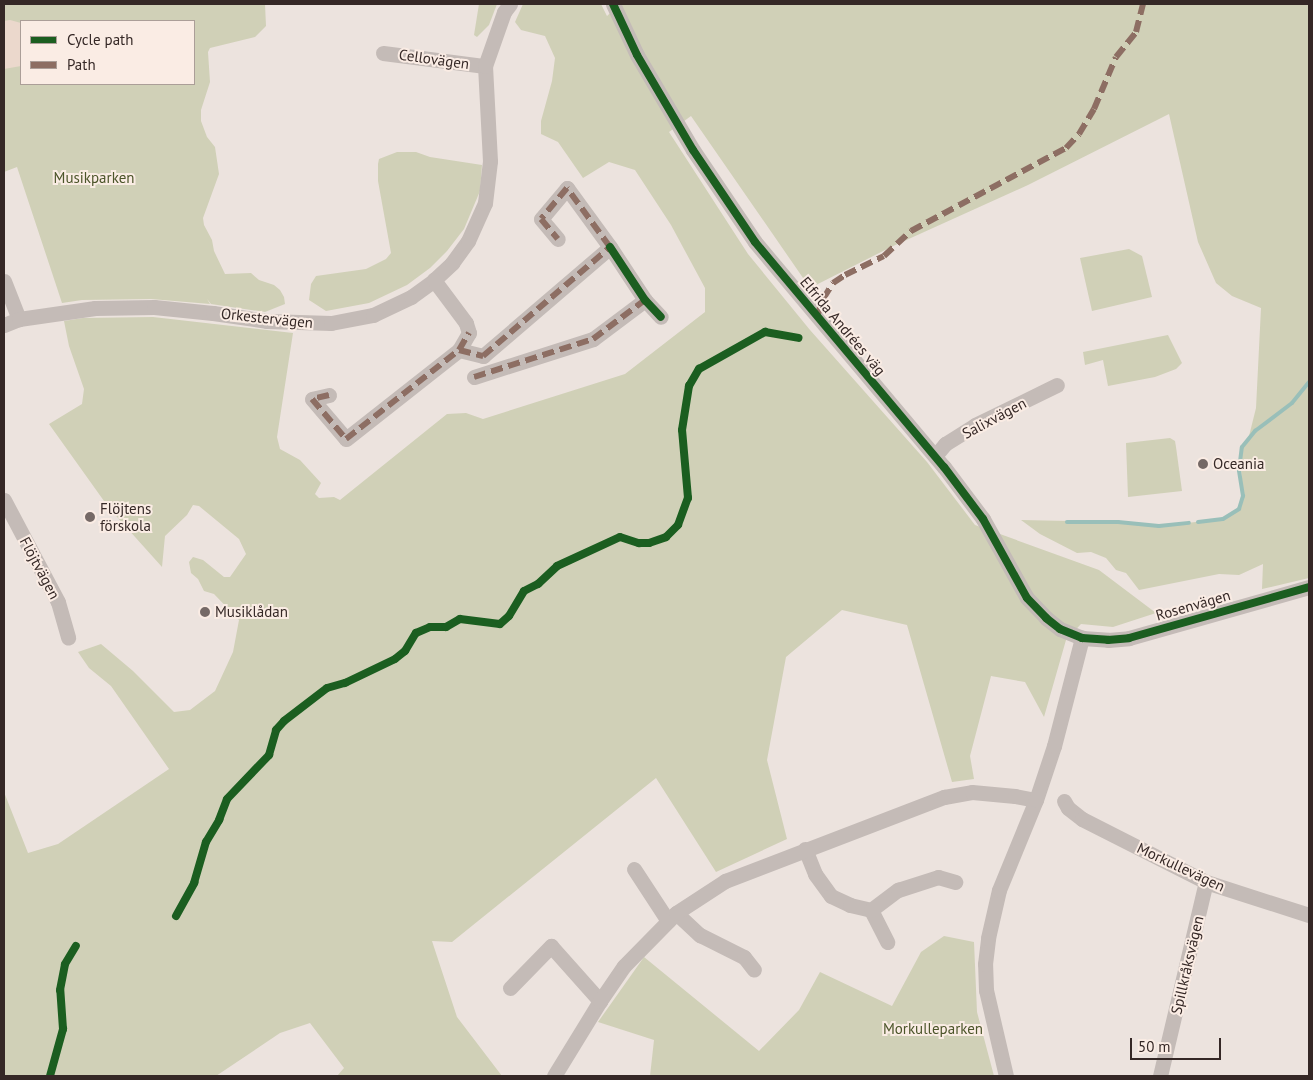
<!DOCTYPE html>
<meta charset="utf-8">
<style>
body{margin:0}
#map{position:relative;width:1313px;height:1080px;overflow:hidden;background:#ece3de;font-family:"PT Sans",sans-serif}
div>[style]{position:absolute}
.green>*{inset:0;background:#d0d0b7}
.plaza>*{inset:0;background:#ebd8cc}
.stream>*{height:4px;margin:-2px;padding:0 2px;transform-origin:2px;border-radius:2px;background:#99bfb9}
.minor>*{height:15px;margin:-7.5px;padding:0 7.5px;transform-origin:7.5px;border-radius:7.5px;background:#c4bbb7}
.quiet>*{height:6px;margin-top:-3px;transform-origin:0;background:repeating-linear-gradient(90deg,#8d6e63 0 12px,transparent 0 18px)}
.cycleway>*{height:8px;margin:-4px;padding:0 4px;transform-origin:4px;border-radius:4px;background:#1b5e20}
.dots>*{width:14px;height:14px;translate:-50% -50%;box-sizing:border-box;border:2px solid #faece4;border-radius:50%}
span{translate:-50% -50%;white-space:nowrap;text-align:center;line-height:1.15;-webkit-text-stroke:4px #faece4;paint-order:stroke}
.street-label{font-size:15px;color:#352826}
.park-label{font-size:15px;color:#4b5429}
.poi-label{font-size:15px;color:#352826}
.left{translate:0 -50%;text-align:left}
.frame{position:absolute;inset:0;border:5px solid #352826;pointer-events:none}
.legend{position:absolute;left:20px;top:20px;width:175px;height:65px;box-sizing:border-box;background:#faece4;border:1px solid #ab9e98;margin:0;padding:6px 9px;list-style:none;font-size:15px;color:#352826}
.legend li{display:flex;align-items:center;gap:10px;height:25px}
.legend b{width:25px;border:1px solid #ab9e98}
.scale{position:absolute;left:1130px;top:1038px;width:91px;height:22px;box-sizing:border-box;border:2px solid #352826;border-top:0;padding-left:6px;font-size:15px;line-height:18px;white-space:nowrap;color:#352826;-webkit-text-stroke:4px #faece4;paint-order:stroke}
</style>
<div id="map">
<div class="green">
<div style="clip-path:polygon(evenodd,4px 4px,265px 4px,266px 26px,255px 37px,210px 48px,208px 52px,210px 82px,201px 110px,201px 121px,207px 137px,215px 147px,219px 174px,203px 218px,204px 225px,212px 240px,214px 251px,225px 274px,251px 273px,259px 280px,274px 285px,280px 290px,284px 297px,285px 304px,265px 312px,211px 304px,207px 299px,210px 304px,151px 299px,82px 300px,62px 303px,17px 167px,4px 172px,4px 4px,21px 21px,194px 21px,194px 84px,21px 84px,21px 21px)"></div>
<div style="clip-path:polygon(479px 4px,497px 4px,489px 25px,477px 37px,474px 35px)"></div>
<div style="clip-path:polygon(523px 4px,601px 4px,607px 16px,620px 4px,1309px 4px,1309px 578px,1262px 589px,1263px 564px,1239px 575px,1219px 574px,1139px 590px,1126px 573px,1116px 570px,1106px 558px,1091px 552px,1077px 553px,1040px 534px,1021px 520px,1118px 522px,1159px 526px,1223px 519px,1239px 509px,1243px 496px,1240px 455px,1242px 447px,1249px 436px,1256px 408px,1261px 308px,1232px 296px,1216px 283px,1198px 242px,1169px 114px,1028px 185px,891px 247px,810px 288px,691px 116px,669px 132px,748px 254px,810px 330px,927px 462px,975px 525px,1099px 570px,1156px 613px,1113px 627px,1081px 624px,1066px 640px,1044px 717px,1025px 682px,991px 676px,970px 756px,974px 779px,952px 782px,907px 625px,842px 610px,786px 657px,767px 760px,787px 839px,716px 872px,656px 778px,452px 942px,432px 941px,457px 1017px,502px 1076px,337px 1076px,344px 1068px,310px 1023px,280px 1033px,216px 1076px,4px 1076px,4px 792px,28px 853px,58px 844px,169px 769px,111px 686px,89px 668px,78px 652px,101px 644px,133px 671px,174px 712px,190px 710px,215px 691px,233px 652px,239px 620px,214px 594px,204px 591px,198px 579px,191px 573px,189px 562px,193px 557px,203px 560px,224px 577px,230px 577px,246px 554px,239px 539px,199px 506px,193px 505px,187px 515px,165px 536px,162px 567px,109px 508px,49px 424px,82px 404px,84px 389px,69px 346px,64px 321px,83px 318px,153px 317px,293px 333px,277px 437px,280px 449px,300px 460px,321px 483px,315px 494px,319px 498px,334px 497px,340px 500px,447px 414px,466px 413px,483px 419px,625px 374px,705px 312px,705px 288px,671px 225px,635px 170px,609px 162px,583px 178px,558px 142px,541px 134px,541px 121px,552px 81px,555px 58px,545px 36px,521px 30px,515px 22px)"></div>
<div style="clip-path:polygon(397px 152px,416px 152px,430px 157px,482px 165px,480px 191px,464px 229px,447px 251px,430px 268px,407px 285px,369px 303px,326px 311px,309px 300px,311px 284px,316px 276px,366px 269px,386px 259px,391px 253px,378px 181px,378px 164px,379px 159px)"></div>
<div style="clip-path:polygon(1129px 249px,1142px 256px,1152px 297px,1092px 311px,1080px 258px)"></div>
<div style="clip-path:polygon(1168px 335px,1182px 363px,1176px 369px,1155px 377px,1108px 386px,1103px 360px,1085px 365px,1083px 352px)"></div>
<div style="clip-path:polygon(1170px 438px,1175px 441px,1176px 447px,1182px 491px,1128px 497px,1126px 443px)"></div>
<div style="clip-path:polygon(944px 936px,974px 942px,977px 1012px,994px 1076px,650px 1076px,654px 1040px,598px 1022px,644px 957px,759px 1051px,799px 1010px,820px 972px,892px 1006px,921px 952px)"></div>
</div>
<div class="plaza">
<div style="clip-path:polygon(10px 20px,21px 23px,21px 66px,4px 69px,4px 21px)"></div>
</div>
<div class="stream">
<div style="left:1067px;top:522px;width:51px"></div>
<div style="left:1118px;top:522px;width:41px;rotate:5.6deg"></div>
<div style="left:1159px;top:526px;width:30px;rotate:-6deg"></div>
<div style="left:1198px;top:522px;width:25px;rotate:-7deg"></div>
<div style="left:1223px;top:519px;width:19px;rotate:-32deg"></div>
<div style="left:1239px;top:509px;width:14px;rotate:-73deg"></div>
<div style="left:1243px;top:496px;width:26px;rotate:-99deg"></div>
<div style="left:1239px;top:470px;width:23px;rotate:-83deg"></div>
<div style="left:1242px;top:447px;width:21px;rotate:-51deg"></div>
<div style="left:1255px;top:431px;width:46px;rotate:-37.1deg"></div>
<div style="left:1292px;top:403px;width:27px;rotate:-51deg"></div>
</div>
<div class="minor">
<div style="left:613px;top:4px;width:56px;rotate:64.8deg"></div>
<div style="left:637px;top:55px;width:110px;rotate:59.5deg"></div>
<div style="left:693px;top:150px;width:111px;rotate:56deg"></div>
<div style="left:755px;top:242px;width:294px;rotate:50deg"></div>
<div style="left:944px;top:467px;width:65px;rotate:53.1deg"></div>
<div style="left:983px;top:519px;width:90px;rotate:60.9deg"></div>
<div style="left:1027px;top:598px;width:28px;rotate:46deg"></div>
<div style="left:1046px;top:618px;width:18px;rotate:38deg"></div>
<div style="left:1060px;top:629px;width:24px;rotate:22deg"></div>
<div style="left:1082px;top:638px;width:26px;rotate:4deg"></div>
<div style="left:1108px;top:640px;width:21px;rotate:-5deg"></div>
<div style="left:1129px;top:638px;width:187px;rotate:-15.8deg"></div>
<div style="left:383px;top:53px;width:103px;rotate:7.3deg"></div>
<div style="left:610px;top:247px;width:64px;rotate:56.6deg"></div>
<div style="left:645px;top:300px;width:23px;rotate:47deg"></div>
<div style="left:4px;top:281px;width:41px;rotate:68.5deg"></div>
<div style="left:4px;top:325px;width:16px;rotate:-22deg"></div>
<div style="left:19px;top:319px;width:77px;rotate:-8.2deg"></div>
<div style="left:95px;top:308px;width:59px;rotate:-1deg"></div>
<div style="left:154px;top:307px;width:59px;rotate:5.8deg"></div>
<div style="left:213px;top:313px;width:55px;rotate:8.4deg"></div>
<div style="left:267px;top:321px;width:64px;rotate:1.8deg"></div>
<div style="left:331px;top:323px;width:43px;rotate:-10.8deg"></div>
<div style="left:373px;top:315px;width:42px;rotate:-25.3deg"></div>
<div style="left:411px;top:297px;width:29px;rotate:-36deg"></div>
<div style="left:434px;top:280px;width:25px;rotate:-43deg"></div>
<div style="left:452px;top:263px;width:27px;rotate:-54deg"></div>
<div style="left:468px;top:241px;width:42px;rotate:-65.9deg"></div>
<div style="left:485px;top:203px;width:42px;rotate:-83.2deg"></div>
<div style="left:490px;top:161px;width:95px;rotate:-93deg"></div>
<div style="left:485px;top:66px;width:57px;rotate:-70.6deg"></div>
<div style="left:504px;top:12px;width:10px;rotate:-53deg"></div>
<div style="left:459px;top:350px;width:25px;rotate:14deg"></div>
<div style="left:483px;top:356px;width:167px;rotate:-40.6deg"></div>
<div style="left:610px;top:247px;width:73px;rotate:-126.1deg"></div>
<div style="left:567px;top:188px;width:40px;rotate:130deg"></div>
<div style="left:541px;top:219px;width:26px;rotate:50deg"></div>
<div style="left:474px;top:377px;width:125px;rotate:-17.7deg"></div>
<div style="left:593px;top:339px;width:65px;rotate:-36.9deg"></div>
<div style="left:329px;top:395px;width:17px;rotate:167deg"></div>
<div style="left:312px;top:399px;width:52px;rotate:49.6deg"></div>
<div style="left:346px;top:439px;width:144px;rotate:-38.2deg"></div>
<div style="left:459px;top:350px;width:20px;rotate:-60deg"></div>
<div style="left:469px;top:333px;width:10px;rotate:-107deg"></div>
<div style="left:466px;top:323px;width:54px;rotate:-126.7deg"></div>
<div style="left:935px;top:456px;width:16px;rotate:-50deg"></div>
<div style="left:945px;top:444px;width:36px;rotate:-32deg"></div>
<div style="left:975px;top:425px;width:91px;rotate:-26deg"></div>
<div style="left:4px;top:500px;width:115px;rotate:62.1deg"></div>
<div style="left:58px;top:602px;width:37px;rotate:74deg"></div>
<div style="left:1064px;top:801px;width:8px;rotate:60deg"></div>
<div style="left:1068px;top:808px;width:18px;rotate:38deg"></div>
<div style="left:1082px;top:819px;width:139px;rotate:26.9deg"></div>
<div style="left:1206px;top:882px;width:108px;rotate:17.8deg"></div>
<div style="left:805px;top:849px;width:27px;rotate:68deg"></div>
<div style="left:815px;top:874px;width:27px;rotate:54deg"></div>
<div style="left:831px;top:896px;width:21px;rotate:25deg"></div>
<div style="left:850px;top:905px;width:22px;rotate:13deg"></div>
<div style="left:871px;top:910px;width:36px;rotate:63deg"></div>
<div style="left:634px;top:869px;width:62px;rotate:56.8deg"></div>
<div style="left:871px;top:910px;width:34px;rotate:-37deg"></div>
<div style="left:898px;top:890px;width:42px;rotate:-18deg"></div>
<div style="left:938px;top:877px;width:18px;rotate:16deg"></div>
<div style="left:676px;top:913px;width:33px;rotate:43deg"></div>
<div style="left:700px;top:935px;width:49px;rotate:26.6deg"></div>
<div style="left:744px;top:957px;width:16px;rotate:52deg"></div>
<div style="left:510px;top:988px;width:59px;rotate:-45.7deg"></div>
<div style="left:551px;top:946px;width:74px;rotate:48.3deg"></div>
<div style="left:554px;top:1076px;width:88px;rotate:-58.5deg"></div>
<div style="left:600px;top:1001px;width:42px;rotate:-55.6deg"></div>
<div style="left:624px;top:966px;width:74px;rotate:-45.5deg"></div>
<div style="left:676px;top:913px;width:59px;rotate:-33.1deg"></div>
<div style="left:725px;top:881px;width:235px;rotate:-21deg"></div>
<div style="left:944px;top:797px;width:28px;rotate:-10deg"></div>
<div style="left:972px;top:792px;width:43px;rotate:5.3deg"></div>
<div style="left:1015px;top:796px;width:21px;rotate:11deg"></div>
<div style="left:1006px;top:1076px;width:88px;rotate:-103.1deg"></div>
<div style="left:986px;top:990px;width:26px;rotate:-92deg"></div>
<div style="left:985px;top:964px;width:26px;rotate:-83deg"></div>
<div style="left:988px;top:938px;width:49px;rotate:-77.1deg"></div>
<div style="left:999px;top:890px;width:97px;rotate:-67.7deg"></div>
<div style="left:1036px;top:800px;width:57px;rotate:-71.6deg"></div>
<div style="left:1054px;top:746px;width:112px;rotate:-75.5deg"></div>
<div style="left:1160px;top:1076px;width:199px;rotate:-76.7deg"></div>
</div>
<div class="quiet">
<div style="left:817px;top:317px;width:19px;rotate:-72deg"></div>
<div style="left:823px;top:299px;width:19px;rotate:-58deg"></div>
<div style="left:833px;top:283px;width:14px;rotate:-34deg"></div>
<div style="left:845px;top:275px;width:43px;rotate:-26deg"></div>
<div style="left:884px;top:256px;width:37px;rotate:-43deg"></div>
<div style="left:911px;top:231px;width:176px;rotate:-28.2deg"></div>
<div style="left:1066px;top:148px;width:19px;rotate:-47deg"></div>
<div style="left:1079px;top:134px;width:29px;rotate:-59deg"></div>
<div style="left:1094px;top:109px;width:56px;rotate:-67.1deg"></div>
<div style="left:1116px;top:57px;width:32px;rotate:-51deg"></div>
<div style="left:1136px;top:32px;width:29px;rotate:-76deg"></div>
<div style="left:459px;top:350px;width:25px;rotate:14deg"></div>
<div style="left:483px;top:356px;width:167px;rotate:-40.6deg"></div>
<div style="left:610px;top:247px;width:73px;rotate:-126.1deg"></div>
<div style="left:567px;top:188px;width:40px;rotate:130deg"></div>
<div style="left:541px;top:219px;width:26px;rotate:50deg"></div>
<div style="left:474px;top:377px;width:125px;rotate:-17.7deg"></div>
<div style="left:593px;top:339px;width:65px;rotate:-36.9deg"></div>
<div style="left:329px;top:395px;width:17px;rotate:167deg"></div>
<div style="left:312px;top:399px;width:52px;rotate:49.6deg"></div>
<div style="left:346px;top:439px;width:144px;rotate:-38.2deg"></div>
<div style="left:459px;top:350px;width:20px;rotate:-60deg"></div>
</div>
<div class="cycleway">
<div style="left:613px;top:4px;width:56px;rotate:64.8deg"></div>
<div style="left:637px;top:55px;width:110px;rotate:59.5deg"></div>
<div style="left:693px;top:150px;width:111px;rotate:56deg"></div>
<div style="left:755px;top:242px;width:294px;rotate:50deg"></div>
<div style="left:944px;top:467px;width:65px;rotate:53.1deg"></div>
<div style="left:983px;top:519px;width:90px;rotate:60.9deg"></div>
<div style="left:1027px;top:598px;width:28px;rotate:46deg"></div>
<div style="left:1046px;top:618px;width:18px;rotate:38deg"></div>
<div style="left:1060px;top:629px;width:24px;rotate:22deg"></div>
<div style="left:1082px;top:638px;width:26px;rotate:4deg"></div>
<div style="left:1108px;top:640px;width:21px;rotate:-5deg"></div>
<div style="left:1129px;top:638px;width:187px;rotate:-15.8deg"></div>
<div style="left:610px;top:247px;width:64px;rotate:56.6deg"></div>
<div style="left:645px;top:300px;width:23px;rotate:47deg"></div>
<div style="left:176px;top:916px;width:38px;rotate:-61deg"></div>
<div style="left:194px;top:883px;width:43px;rotate:-73.7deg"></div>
<div style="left:206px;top:842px;width:26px;rotate:-59deg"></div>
<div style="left:219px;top:820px;width:22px;rotate:-69deg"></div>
<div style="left:227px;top:799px;width:61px;rotate:-46.3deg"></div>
<div style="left:269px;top:755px;width:26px;rotate:-74deg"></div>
<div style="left:276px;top:730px;width:12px;rotate:-48deg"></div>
<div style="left:284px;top:721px;width:54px;rotate:-37.5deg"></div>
<div style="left:327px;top:688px;width:19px;rotate:-16deg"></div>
<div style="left:345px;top:683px;width:55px;rotate:-25.6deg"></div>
<div style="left:395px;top:659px;width:13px;rotate:-39deg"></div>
<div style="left:405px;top:651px;width:21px;rotate:-59deg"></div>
<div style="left:416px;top:633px;width:15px;rotate:-23deg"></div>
<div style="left:430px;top:627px;width:16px"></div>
<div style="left:446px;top:627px;width:16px;rotate:-30deg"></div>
<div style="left:460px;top:619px;width:40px;rotate:7.1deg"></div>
<div style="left:500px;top:624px;width:12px;rotate:-42deg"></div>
<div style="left:509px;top:616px;width:29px;rotate:-59deg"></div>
<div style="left:524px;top:591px;width:16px;rotate:-27deg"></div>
<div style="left:538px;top:584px;width:26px;rotate:-43deg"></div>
<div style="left:557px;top:566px;width:69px;rotate:-24.7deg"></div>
<div style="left:620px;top:537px;width:20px;rotate:18deg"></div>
<div style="left:639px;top:543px;width:10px"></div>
<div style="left:649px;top:543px;width:18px;rotate:-19deg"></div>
<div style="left:666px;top:537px;width:17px;rotate:-45deg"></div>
<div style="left:678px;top:525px;width:29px;rotate:-70deg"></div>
<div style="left:688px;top:498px;width:68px;rotate:-95deg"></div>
<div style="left:682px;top:430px;width:45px;rotate:-81deg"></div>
<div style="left:689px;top:386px;width:20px;rotate:-60deg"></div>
<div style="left:699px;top:369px;width:76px;rotate:-29.3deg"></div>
<div style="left:765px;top:332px;width:34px;rotate:10deg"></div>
<div style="left:50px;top:1076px;width:49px;rotate:-74.5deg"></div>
<div style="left:63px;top:1029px;width:39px;rotate:-94deg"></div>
<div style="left:60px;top:990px;width:26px;rotate:-79deg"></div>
<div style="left:65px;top:964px;width:21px;rotate:-59deg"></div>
</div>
<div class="dots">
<div style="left:1203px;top:464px;background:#756966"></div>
<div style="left:90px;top:517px;background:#756966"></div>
<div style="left:205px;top:612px;background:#756966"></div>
</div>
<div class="street-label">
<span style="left:434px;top:59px;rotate:8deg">Cellovägen</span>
<span style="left:267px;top:318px;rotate:6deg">Orkestervägen</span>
<span style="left:843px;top:326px;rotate:50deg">Elfrida Andrées väg</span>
<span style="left:994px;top:418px;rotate:-28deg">Salixvägen</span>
<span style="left:40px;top:568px;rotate:62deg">Flöjtvägen</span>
<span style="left:1193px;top:605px;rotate:-16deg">Rosenvägen</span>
<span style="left:1181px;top:867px;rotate:25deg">Morkullevägen</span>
<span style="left:1187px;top:965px;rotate:-77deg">Spillkråksvägen</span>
</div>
<div class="park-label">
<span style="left:94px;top:178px">Musikparken</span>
<span style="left:933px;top:1029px">Morkulleparken</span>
</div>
<div class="poi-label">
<span class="left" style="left:1213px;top:464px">Oceania</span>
<span class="left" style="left:100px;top:517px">Flöjtens<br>förskola</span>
<span class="left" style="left:215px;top:612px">Musiklådan</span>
</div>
<div class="frame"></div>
<ul class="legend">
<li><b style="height:6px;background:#1b5e20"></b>Cycle path</li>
<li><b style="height:6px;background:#8d6e63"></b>Path</li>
</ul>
<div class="scale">50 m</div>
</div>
